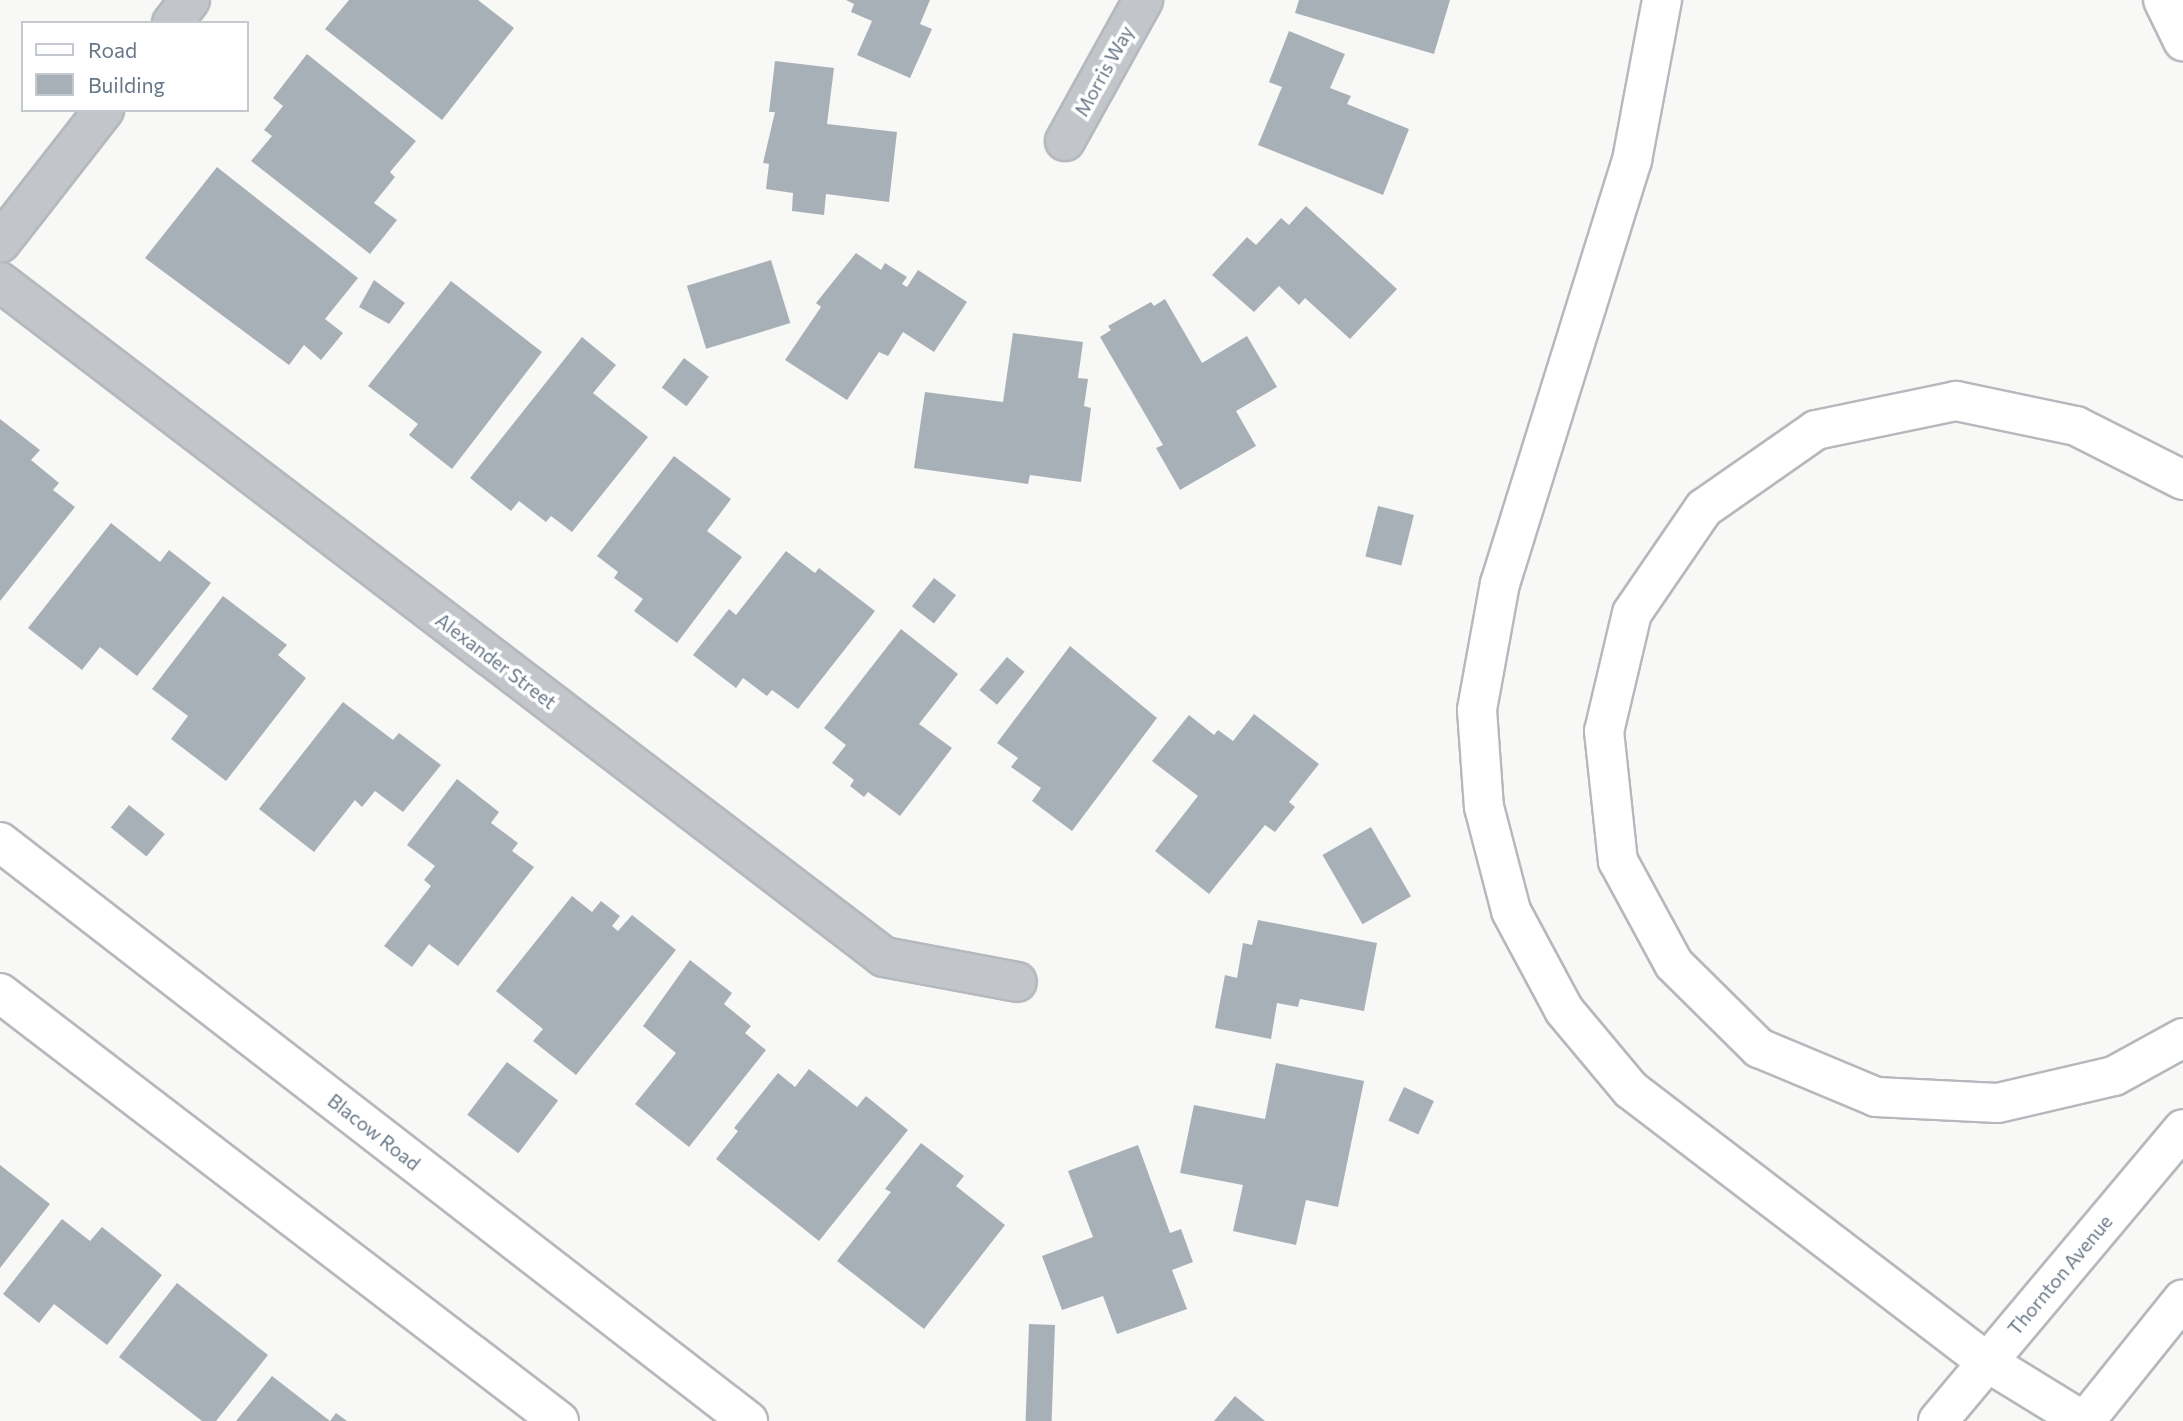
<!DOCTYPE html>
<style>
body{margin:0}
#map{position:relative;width:2183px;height:1421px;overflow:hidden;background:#f8f8f6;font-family:Commissioner,sans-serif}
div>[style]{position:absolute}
.building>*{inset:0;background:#a8b0b7;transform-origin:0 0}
.roads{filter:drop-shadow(2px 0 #b5b9be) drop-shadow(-2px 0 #b5b9be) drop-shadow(0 2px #b5b9be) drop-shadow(0 -2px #b5b9be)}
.minor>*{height:38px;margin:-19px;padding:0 19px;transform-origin:19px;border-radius:19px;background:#c2c5ca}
.major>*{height:38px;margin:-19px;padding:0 19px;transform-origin:19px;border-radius:19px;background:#fff}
.highway>*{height:38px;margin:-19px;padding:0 19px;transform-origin:19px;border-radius:19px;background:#fff}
span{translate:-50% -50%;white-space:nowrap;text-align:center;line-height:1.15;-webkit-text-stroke:7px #fff;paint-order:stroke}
.street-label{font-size:19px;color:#687787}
.legend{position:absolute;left:21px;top:21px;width:228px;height:91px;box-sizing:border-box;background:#fff;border:2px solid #c3c9cf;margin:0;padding:9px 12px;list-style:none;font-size:21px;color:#687787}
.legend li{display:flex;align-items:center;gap:14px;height:35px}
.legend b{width:35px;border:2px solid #c3c9cf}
</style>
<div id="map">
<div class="building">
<div style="clip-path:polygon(349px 0,478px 0,514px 28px,442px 120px,325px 29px)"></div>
<div style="clip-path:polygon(846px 0,930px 0,920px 24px,932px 29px,910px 78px,857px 55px,872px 21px,851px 12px,854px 4px)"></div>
<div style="clip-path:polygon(1299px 0,1450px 0,1434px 54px,1295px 13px)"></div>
<div style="clip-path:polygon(1289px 31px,1345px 54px,1330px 88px,1351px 96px,1347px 104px,1409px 129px,1383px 195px,1258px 145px,1282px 87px,1269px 82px)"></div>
<div style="clip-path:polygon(307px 54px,416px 141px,390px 172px,395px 177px,374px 203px,397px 220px,370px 254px,251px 161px,272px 136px,264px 130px,283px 106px,273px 98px)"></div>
<div style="clip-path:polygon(775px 61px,834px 68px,827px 124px,897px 132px,889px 202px,826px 194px,824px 215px,792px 211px,793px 193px,766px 189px,769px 164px,763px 163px,775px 112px,769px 112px)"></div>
<div style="clip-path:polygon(217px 167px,358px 278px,325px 319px,343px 333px,321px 360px,304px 345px,289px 365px,145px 258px)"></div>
<div style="clip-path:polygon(1306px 206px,1397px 289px,1350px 339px,1305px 298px,1299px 305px,1279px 286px,1254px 312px,1212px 275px,1247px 237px,1256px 245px,1281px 218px,1289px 225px)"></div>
<div style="clip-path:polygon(856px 253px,881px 270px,885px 263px,907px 277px,902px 284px,907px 287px,918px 270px,967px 302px,934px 352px,903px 332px,888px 356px,879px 352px,847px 400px,785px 360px,821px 307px,816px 303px)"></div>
<div style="left:771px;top:260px;width:66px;height:88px;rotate:73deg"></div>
<div style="clip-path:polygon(374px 280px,405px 303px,389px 324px,359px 307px)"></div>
<div style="clip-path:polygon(451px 281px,542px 352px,452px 469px,409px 435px,418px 424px,368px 386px)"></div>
<div style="clip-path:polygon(1165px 299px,1202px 363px,1247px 336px,1277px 387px,1236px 411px,1256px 446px,1180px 490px,1156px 448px,1163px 445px,1100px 337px,1111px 330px,1108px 326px,1151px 302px,1154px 306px)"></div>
<div style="clip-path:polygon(1013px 333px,1083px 342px,1078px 378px,1088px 379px,1084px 406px,1091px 408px,1081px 482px,1030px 475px,1028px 484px,914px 468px,925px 392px,1003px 402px)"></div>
<div style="clip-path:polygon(582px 337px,616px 365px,593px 393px,648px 437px,572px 532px,551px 516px,546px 522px,519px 501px,511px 511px,470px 478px)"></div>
<div style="left:684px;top:358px;width:31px;height:37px;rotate:37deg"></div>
<div style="clip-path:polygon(0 419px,40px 450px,31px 460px,59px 483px,53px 490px,75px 507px,0 601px)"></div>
<div style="clip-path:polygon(674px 456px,731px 499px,707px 531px,742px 557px,677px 643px,634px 611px,643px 599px,614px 578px,618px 572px,597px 556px)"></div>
<div style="left:1378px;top:506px;width:37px;height:52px;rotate:14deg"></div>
<div style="clip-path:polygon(111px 523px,160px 562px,169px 550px,211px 583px,137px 676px,100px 647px,82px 670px,28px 628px)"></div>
<div style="clip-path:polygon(786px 551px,815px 573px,819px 568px,875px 611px,798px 709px,772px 690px,767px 696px,743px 678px,736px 688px,693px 655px,729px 609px,736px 615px)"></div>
<div style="left:934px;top:578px;width:28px;height:36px;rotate:38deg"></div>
<div style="clip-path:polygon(223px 596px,287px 645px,278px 655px,306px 678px,226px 781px,171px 739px,188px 716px,152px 689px)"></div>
<div style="clip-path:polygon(901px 629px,958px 674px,919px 724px,952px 748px,900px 816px,868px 792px,864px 797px,850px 786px,854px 780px,832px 763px,846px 745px,824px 728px)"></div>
<div style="clip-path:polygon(1070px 646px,1157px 718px,1072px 831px,1032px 801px,1041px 788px,1011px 767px,1018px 758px,997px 743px)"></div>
<div style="left:1007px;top:657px;width:23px;height:43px;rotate:40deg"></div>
<div style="clip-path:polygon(343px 702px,393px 740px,399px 733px,441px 765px,403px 812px,375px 791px,362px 807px,355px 800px,314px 852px,259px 809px)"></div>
<div style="clip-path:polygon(1254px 714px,1319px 764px,1289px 802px,1295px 807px,1275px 832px,1265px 825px,1209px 894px,1155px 851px,1198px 796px,1152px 761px,1189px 715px,1214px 735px,1218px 730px,1233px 741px)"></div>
<div style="clip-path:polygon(457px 779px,499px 812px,491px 823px,518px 843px,512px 851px,534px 867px,458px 966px,429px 944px,412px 967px,384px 946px,431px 886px,424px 880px,435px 866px,407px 845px)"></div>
<div style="left:129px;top:805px;width:46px;height:29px;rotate:39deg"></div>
<div style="left:1371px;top:827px;width:80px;height:56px;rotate:60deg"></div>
<div style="clip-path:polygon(572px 896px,592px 912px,601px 901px,620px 916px,612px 926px,618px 931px,632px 915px,676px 950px,576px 1075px,533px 1041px,543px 1029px,496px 991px)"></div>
<div style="clip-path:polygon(1258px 920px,1377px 943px,1364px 1011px,1300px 999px,1298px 1007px,1277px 1003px,1271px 1039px,1215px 1028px,1225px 975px,1237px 978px,1243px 943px,1252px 945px)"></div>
<div style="clip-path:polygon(690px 960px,732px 993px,724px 1004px,751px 1026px,745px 1033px,766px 1050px,689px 1147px,635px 1104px,676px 1053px,643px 1026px)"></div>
<div style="left:507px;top:1062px;width:64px;height:66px;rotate:37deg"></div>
<div style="clip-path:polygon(1276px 1063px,1364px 1081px,1338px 1207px,1306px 1200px,1296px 1245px,1233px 1231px,1243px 1185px,1180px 1173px,1194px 1105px,1265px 1119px)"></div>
<div style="clip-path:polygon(809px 1069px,857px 1107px,866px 1096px,908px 1130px,819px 1241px,716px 1159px,738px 1131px,734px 1128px,778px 1073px,795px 1087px)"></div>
<div style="left:1404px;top:1087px;width:33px;height:37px;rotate:25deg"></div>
<div style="clip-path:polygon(921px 1143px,964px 1176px,956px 1186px,1005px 1225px,924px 1329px,837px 1261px,891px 1192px,885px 1189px)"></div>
<div style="clip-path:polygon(1138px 1145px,1170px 1233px,1181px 1229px,1193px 1262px,1172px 1270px,1187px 1309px,1117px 1334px,1103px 1296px,1062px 1310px,1042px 1256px,1093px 1237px,1068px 1171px)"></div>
<div style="clip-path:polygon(0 1165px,50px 1204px,0 1268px)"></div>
<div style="clip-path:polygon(62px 1219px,90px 1241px,102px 1227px,162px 1275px,107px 1345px,54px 1304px,39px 1323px,3px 1294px)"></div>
<div style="clip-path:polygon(177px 1283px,268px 1355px,216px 1421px,202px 1421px,119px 1357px)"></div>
<div style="left:1029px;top:1324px;width:26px;height:97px;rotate:2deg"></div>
<div style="clip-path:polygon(272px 1376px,330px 1421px,336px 1413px,347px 1421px,236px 1421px)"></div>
<div style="clip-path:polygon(1235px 1396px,1265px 1421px,1214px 1421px)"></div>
</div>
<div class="roads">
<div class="minor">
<div style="left:172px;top:23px;width:29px;rotate:-52deg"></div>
<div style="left:1065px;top:141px;width:161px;rotate:-61deg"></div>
<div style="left:0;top:243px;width:169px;rotate:-52deg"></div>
<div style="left:0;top:282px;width:1112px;rotate:37.36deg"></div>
<div style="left:884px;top:957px;width:135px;rotate:10.6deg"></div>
</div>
<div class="major">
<div style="left:0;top:842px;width:946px;rotate:37.74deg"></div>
<div style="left:0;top:993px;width:704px;rotate:37.44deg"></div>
<div style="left:1938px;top:1421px;width:381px;rotate:-50deg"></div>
<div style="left:2085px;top:1421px;width:156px;rotate:-51.2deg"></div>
</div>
<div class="highway">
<div style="left:1662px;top:0;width:163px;rotate:100.6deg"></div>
<div style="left:1632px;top:160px;width:443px;rotate:107.3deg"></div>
<div style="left:1500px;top:583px;width:129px;rotate:100.3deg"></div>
<div style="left:1477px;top:710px;width:97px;rotate:85.9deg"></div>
<div style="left:1484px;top:807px;width:107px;rotate:75.4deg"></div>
<div style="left:1511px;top:911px;width:112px;rotate:61.8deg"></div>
<div style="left:1564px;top:1010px;width:104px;rotate:50.1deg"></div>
<div style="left:1631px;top:1090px;width:448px;rotate:37.4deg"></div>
<div style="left:1987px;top:1362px;width:113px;rotate:31.6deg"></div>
<div style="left:2163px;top:0;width:46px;rotate:64deg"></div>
<div style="left:2183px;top:480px;width:120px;rotate:-153.2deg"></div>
<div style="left:2076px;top:426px;width:123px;rotate:-168.2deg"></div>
<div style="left:1956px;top:401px;width:143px;rotate:168.3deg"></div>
<div style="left:1816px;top:430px;width:136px;rotate:145.1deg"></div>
<div style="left:1704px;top:508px;width:127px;rotate:124.4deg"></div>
<div style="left:1632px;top:613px;width:121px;rotate:103.3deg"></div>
<div style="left:1604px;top:731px;width:131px;rotate:83.9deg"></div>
<div style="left:1618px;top:861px;width:117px;rotate:61.5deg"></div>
<div style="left:1674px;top:964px;width:120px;rotate:44.7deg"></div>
<div style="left:1759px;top:1048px;width:127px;rotate:22.7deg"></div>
<div style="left:1876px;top:1097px;width:122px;rotate:2.8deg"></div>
<div style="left:1998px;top:1103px;width:119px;rotate:-13.1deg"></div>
<div style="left:2114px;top:1076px;width:79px;rotate:-28.8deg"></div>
</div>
</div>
<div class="street-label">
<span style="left:1104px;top:71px;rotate:-61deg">Morris Way</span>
<span style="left:496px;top:661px;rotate:37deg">Alexander Street</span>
<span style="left:374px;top:1132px;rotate:38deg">Blacow Road</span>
<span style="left:2060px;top:1275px;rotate:-50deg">Thornton Avenue</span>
</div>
<ul class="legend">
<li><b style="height:9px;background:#fff"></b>Road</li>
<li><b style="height:19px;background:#a8b0b7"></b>Building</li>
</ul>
</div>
